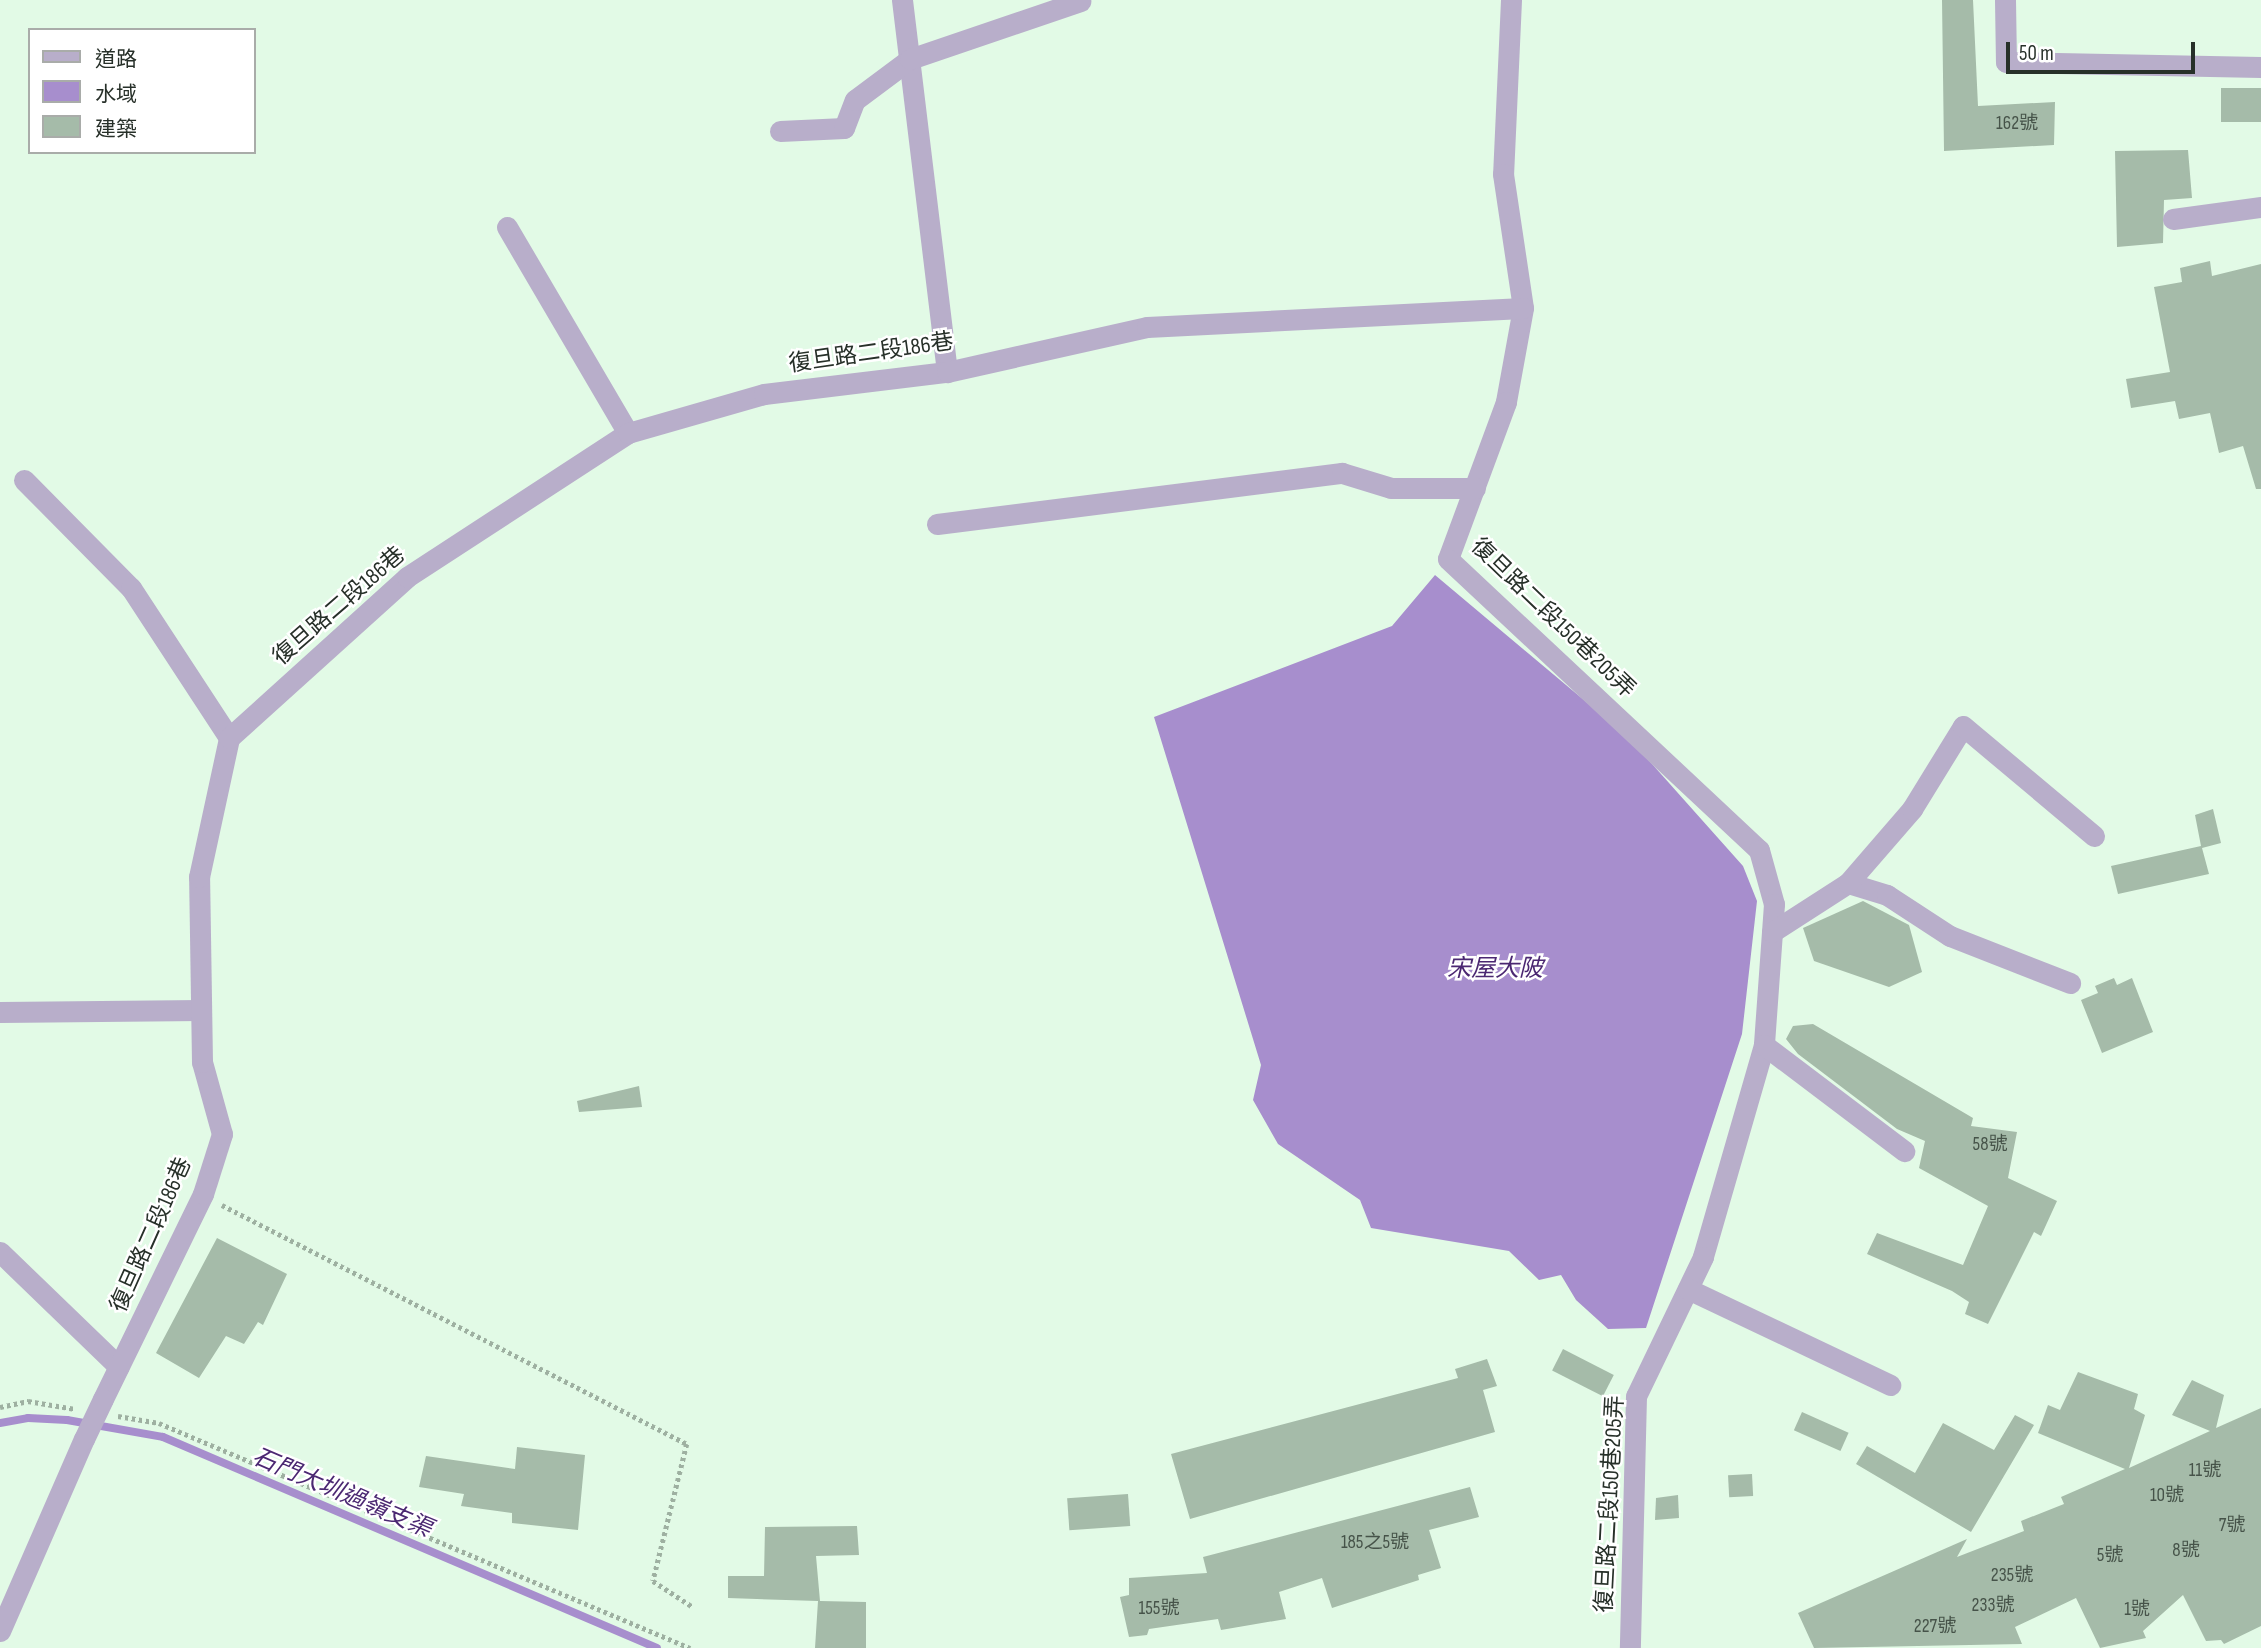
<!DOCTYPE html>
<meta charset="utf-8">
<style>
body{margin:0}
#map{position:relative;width:2261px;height:1648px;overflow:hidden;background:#e2fae6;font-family:"Sofia Sans Condensed","Noto Sans TC",sans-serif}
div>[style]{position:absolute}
.water>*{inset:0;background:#a78ecd}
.stream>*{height:8px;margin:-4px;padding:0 4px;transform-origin:4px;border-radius:4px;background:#a78ecd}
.building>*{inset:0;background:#a5bba9;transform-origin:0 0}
.path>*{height:4.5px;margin-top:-2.25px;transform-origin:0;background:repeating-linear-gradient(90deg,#9eb0a1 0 3.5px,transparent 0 7px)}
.minor>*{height:21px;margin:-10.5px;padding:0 10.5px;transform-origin:10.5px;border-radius:10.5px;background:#b8aeca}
.minor-bridge>*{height:21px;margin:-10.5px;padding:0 10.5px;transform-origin:10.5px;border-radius:10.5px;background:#b8aeca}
span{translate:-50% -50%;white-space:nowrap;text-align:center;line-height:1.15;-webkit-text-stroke:5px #fff;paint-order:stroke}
.number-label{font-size:19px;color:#465349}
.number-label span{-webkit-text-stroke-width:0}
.street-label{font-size:23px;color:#273029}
.water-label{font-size:24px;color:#4b2872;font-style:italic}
.legend{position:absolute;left:28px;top:28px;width:228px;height:126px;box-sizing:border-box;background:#fff;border:2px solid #a9aca9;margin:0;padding:9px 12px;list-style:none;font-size:21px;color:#273029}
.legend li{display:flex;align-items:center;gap:14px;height:35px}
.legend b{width:35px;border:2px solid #a9aca9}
.scale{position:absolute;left:2006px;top:42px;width:189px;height:32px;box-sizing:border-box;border:4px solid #273029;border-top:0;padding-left:9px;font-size:21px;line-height:24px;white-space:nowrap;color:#273029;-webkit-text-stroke:5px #fff;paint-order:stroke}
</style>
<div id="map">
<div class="water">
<div style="clip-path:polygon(1435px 575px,1628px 737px,1743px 866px,1757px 901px,1742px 1034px,1646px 1328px,1608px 1329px,1576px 1300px,1561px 1275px,1539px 1280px,1509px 1251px,1371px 1228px,1360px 1200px,1278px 1144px,1253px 1100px,1261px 1065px,1154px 717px,1392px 626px)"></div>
</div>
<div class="stream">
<div style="left:0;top:1423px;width:28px;rotate:-10deg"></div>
<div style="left:28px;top:1418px;width:39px;rotate:3deg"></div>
<div style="left:67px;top:1420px;width:97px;rotate:10deg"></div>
<div style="left:163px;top:1437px;width:537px;rotate:23.13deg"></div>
</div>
<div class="building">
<div style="clip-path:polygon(1942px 0,1973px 0,1978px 106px,2055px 102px,2054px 145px,1944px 151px)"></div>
<div style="left:2261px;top:88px;width:34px;height:40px;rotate:90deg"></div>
<div style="clip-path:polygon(2188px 150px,2192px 198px,2164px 200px,2163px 243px,2117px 247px,2115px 151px)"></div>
<div style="clip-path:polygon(2210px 261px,2212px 276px,2261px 264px,2261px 489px,2256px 489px,2243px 446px,2219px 453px,2210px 413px,2179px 419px,2175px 401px,2131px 408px,2126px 379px,2170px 372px,2154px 287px,2182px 282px,2180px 268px)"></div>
<div style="clip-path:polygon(2213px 809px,2221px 843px,2202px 848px,2209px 874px,2118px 894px,2111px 866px,2201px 846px,2195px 815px)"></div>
<div style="clip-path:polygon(1863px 901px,1909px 925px,1922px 972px,1889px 987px,1814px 961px,1803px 928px)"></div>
<div style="clip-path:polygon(2114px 978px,2117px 985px,2132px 978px,2153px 1032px,2102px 1053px,2081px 1000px,2098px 993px,2095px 986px)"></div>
<div style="clip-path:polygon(1813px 1024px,1973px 1118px,1971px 1126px,2017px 1132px,2008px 1178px,2057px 1201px,2041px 1236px,2034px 1232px,1988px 1324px,1965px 1314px,1969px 1302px,1952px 1291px,1867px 1254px,1877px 1233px,1963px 1265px,1988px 1206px,1919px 1168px,1925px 1141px,1897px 1129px,1798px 1054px,1786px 1039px,1793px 1026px)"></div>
<div style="clip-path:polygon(639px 1086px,642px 1107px,579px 1112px,577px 1101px)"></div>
<div style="clip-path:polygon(217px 1238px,287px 1274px,263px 1325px,258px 1322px,244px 1344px,226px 1336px,199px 1378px,156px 1353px)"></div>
<div style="left:1563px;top:1349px;width:57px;height:24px;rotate:27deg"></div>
<div style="clip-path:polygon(1487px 1359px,1497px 1386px,1483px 1390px,1495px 1432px,1190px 1519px,1171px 1454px,1458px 1378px,1455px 1369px)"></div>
<div style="clip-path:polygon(2078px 1372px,2138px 1394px,2134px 1409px,2145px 1415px,2129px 1468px,2210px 1431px,2172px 1415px,2192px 1380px,2224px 1395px,2216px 1428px,2261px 1408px,2261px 1626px,2224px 1644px,2221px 1640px,2206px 1641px,2183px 1595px,2143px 1631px,2146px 1638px,2100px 1648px,2076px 1598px,2015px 1627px,2022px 1644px,1814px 1648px,1798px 1613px,1967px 1539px,1957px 1557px,2024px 1531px,2021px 1521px,2064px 1504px,2061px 1497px,2125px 1469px,2038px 1433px,2048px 1405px,2060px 1410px)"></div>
<div style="left:1802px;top:1412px;width:51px;height:20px;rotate:24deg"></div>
<div style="clip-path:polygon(2015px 1415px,2034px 1425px,1971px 1532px,1856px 1464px,1867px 1446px,1915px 1473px,1943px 1423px,1994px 1450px)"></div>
<div style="clip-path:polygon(517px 1447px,585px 1455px,578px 1530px,512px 1523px,512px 1513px,461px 1506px,464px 1494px,419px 1487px,426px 1456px,515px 1469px)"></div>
<div style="left:1752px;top:1474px;width:22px;height:24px;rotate:87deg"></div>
<div style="clip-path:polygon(1470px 1487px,1479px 1517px,1429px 1530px,1441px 1568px,1418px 1575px,1419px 1580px,1332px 1608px,1322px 1578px,1279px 1592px,1286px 1619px,1221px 1630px,1218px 1619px,1149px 1629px,1147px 1635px,1129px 1637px,1120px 1597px,1129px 1595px,1129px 1578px,1207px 1573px,1203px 1557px)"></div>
<div style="left:1128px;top:1494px;width:32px;height:61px;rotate:86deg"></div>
<div style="clip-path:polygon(1678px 1495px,1679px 1518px,1655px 1520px,1656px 1498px)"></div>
<div style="clip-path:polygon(857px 1526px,859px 1555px,816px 1556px,820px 1601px,866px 1602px,866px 1648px,815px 1648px,818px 1601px,728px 1598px,728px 1576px,764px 1576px,765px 1527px)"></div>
</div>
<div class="path">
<div style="left:222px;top:1205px;width:523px;rotate:27.2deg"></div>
<div style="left:687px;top:1444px;width:141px;rotate:103.9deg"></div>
<div style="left:653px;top:1581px;width:48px;rotate:33deg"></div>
<div style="left:0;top:1407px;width:29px;rotate:-12deg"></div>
<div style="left:28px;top:1401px;width:48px;rotate:9.7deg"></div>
<div style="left:118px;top:1416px;width:42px;rotate:9.7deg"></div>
<div style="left:159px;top:1423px;width:577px;rotate:22.96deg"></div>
</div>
<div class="minor">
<div style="left:902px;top:0;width:375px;rotate:83.1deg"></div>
<div style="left:1511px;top:0;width:174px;rotate:92.6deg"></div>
<div style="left:1503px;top:174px;width:135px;rotate:81.5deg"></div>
<div style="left:1523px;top:308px;width:96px;rotate:100.3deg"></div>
<div style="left:1506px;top:402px;width:167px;rotate:110.3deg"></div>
<div style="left:1448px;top:559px;width:426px;rotate:43.1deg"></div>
<div style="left:1759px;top:850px;width:56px;rotate:74.5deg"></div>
<div style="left:1774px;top:904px;width:141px;rotate:94.1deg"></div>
<div style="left:1764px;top:1045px;width:221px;rotate:106.1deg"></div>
<div style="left:1703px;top:1257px;width:154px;rotate:115.7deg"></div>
<div style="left:1636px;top:1396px;width:252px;rotate:91.4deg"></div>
<div style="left:2005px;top:0;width:62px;rotate:89.1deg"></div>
<div style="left:2006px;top:62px;width:255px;rotate:1.1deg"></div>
<div style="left:780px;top:131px;width:64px;rotate:-2.7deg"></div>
<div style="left:844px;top:128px;width:30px;rotate:-69deg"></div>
<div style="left:855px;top:100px;width:69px;rotate:-36.7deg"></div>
<div style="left:910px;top:59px;width:180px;rotate:-18.8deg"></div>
<div style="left:2173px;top:219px;width:89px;rotate:-7.8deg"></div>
<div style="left:507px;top:227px;width:239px;rotate:59.6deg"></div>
<div style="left:24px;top:480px;width:152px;rotate:45.3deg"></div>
<div style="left:131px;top:588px;width:179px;rotate:56.8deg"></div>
<div style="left:937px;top:524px;width:408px;rotate:-7.2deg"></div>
<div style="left:1342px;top:473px;width:51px;rotate:17deg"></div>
<div style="left:1391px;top:488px;width:84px"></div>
<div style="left:1848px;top:883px;width:41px;rotate:17.1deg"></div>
<div style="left:1887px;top:895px;width:75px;rotate:33.1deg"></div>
<div style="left:1950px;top:936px;width:129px;rotate:21.4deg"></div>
<div style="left:1772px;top:932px;width:90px;rotate:-32.8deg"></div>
<div style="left:1848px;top:883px;width:98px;rotate:-49.1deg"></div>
<div style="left:1912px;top:809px;width:97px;rotate:-58.4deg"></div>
<div style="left:1963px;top:726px;width:171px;rotate:40deg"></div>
<div style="left:0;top:1012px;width:201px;rotate:-0.6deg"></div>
<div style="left:1764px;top:1045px;width:176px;rotate:37.1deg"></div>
<div style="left:0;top:1252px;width:165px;rotate:44deg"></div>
<div style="left:1688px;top:1289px;width:224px;rotate:25.4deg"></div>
<div style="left:103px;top:1399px;width:228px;rotate:-64deg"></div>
<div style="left:203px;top:1194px;width:63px;rotate:-72.4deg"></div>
<div style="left:222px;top:1134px;width:75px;rotate:-105.5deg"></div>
<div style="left:202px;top:1062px;width:185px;rotate:-90.9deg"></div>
<div style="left:199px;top:877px;width:142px;rotate:-77.8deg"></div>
<div style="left:229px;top:738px;width:240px;rotate:-42.1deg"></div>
<div style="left:407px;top:577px;width:264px;rotate:-33.1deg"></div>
<div style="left:628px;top:433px;width:141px;rotate:-16deg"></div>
<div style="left:764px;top:394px;width:184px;rotate:-6.9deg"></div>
<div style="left:947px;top:372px;width:205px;rotate:-12.7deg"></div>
<div style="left:1147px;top:327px;width:376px;rotate:-2.9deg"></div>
<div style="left:0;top:1631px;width:210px;rotate:-66.4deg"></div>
</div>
<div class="minor-bridge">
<div style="left:84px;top:1439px;width:44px;rotate:-64.6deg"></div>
</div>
<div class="number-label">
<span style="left:2017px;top:124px">162號</span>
<span style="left:1990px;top:1145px">58號</span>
<span style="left:2205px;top:1471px">11號</span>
<span style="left:2167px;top:1496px">10號</span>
<span style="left:2232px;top:1526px">7號</span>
<span style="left:1375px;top:1543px">185之5號</span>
<span style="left:2186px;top:1551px">8號</span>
<span style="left:2110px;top:1556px">5號</span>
<span style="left:2012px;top:1576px">235號</span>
<span style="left:1993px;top:1606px">233號</span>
<span style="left:1159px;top:1609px">155號</span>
<span style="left:2137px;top:1610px">1號</span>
<span style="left:1935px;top:1627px">227號</span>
</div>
<div class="street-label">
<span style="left:871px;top:353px;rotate:-8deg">復旦路二段186巷</span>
<span style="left:339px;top:606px;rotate:-41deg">復旦路二段186巷</span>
<span style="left:1553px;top:618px;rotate:44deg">復旦路二段150巷205弄</span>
<span style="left:151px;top:1235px;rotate:-66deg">復旦路二段186巷</span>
<span style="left:1610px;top:1504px;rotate:-87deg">復旦路二段150巷205弄</span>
</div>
<div class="water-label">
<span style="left:1495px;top:969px">宋屋大陂</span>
<span style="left:342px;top:1493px;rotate:23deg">石門大圳過嶺支渠</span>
</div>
<ul class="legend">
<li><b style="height:9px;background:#b8aeca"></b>道路</li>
<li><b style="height:19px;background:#a78ecd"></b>水域</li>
<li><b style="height:19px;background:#a5bba9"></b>建築</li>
</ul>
<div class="scale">50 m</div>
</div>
